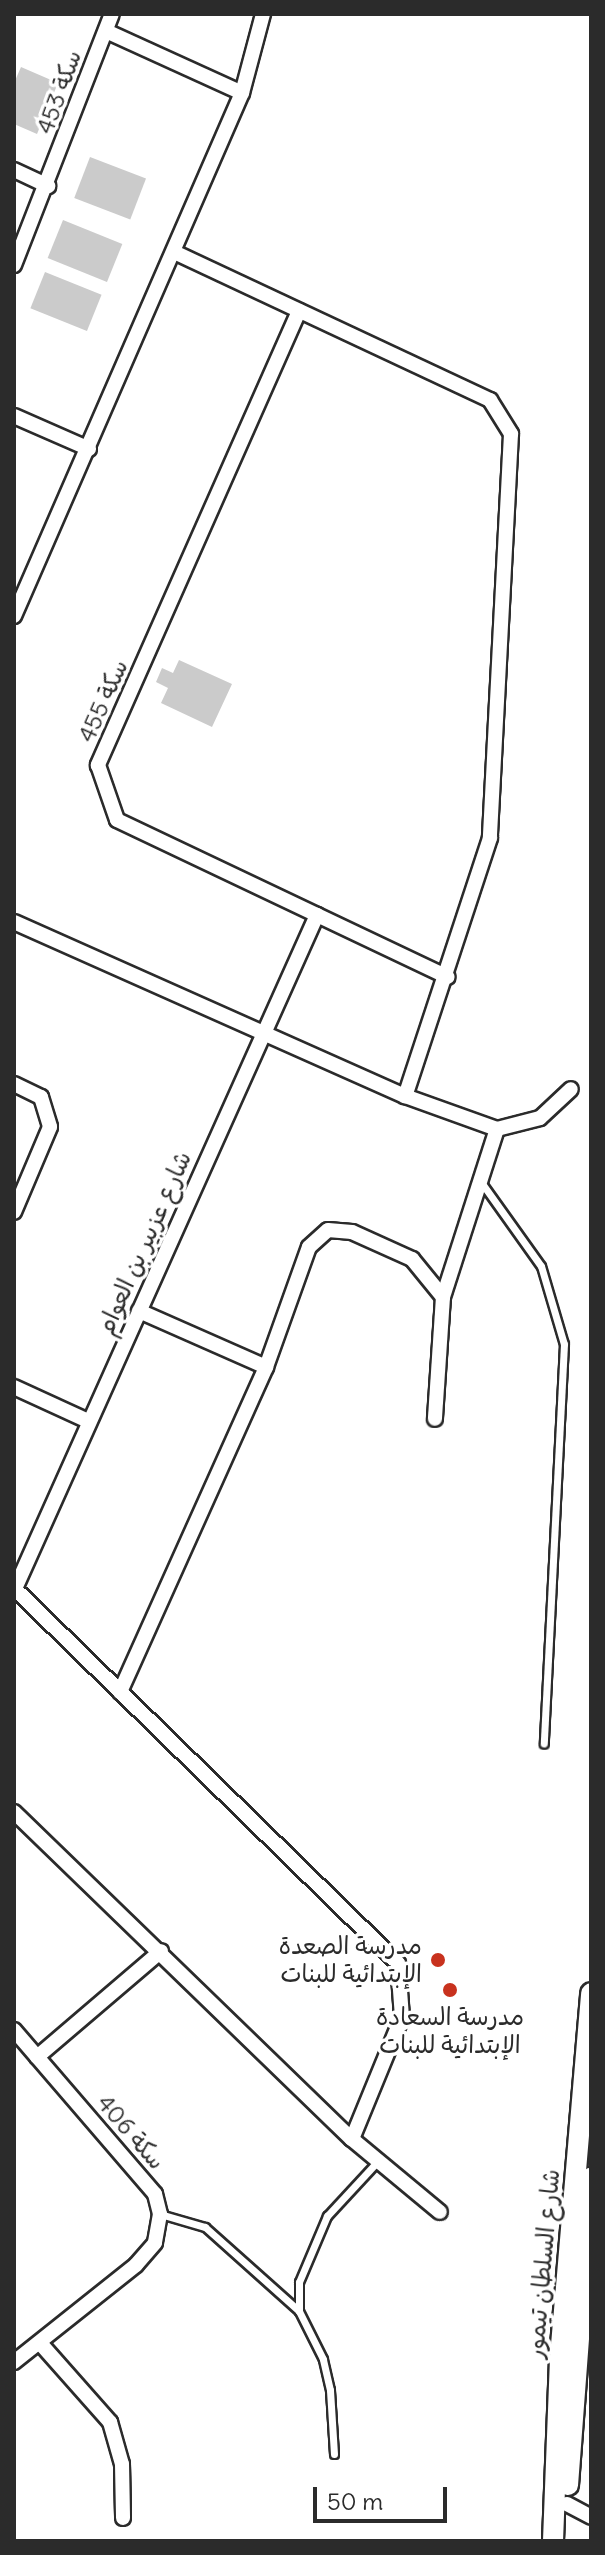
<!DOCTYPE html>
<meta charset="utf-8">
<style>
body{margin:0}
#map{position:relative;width:605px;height:2555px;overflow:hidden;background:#fff;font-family:Delius,"Playpen Sans Arabic",sans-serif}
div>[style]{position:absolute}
.building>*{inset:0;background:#cbcbcb;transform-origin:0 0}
.roads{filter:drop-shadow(2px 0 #2b2b2b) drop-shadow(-2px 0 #2b2b2b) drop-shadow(0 2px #2b2b2b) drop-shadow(0 -2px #2b2b2b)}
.lane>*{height:7px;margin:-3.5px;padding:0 3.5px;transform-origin:3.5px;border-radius:3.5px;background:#fff}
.street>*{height:14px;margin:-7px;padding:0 7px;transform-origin:7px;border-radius:7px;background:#fff}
.secondary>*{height:20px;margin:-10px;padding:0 10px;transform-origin:10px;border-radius:10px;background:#fff}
.dots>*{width:22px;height:22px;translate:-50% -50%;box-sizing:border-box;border:4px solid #fff;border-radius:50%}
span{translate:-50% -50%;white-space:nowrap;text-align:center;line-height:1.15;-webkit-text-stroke:7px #fff;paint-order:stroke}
.street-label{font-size:24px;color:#2b2b2b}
.poi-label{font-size:24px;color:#2b2b2b}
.right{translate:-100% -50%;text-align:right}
.frame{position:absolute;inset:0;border:16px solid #2b2b2b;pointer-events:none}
.scale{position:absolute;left:313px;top:2487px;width:134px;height:36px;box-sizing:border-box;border:4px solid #2b2b2b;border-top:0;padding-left:10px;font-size:24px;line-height:28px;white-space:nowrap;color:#2b2b2b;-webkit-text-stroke:6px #fff;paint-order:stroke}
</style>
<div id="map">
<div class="building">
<div style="clip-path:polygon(21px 67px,58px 83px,37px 134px,14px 124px,14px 83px)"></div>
<div style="left:90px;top:157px;width:60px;height:44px;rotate:21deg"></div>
<div style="left:63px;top:220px;width:64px;height:41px;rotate:22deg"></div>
<div style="left:45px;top:272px;width:61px;height:39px;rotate:22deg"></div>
<div style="clip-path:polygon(179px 660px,232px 684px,212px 727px,161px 703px,168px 688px,156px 682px,162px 668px,173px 673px)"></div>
</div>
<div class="roads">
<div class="lane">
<div style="left:481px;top:1182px;width:103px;rotate:54.5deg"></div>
<div style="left:541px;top:1266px;width:81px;rotate:73.6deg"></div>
<div style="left:564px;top:1344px;width:400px;rotate:92.9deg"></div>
<div style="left:160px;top:2214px;width:47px;rotate:16.1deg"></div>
<div style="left:205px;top:2227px;width:126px;rotate:41.8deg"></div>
<div style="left:334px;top:2454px;width:64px;rotate:-93.6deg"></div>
<div style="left:330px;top:2390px;width:32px;rotate:-103deg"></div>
<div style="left:323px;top:2359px;width:54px;rotate:-116.6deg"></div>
<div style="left:299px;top:2311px;width:29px;rotate:-90deg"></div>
<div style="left:299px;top:2282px;width:72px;rotate:-67deg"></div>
<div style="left:327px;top:2216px;width:75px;rotate:-47.2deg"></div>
</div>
<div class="street">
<div style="left:106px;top:31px;width:149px;rotate:24.5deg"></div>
<div style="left:14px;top:170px;width:38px;rotate:25deg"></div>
<div style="left:174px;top:252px;width:349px;rotate:25.1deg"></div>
<div style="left:490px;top:400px;width:40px;rotate:58deg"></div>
<div style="left:511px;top:434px;width:405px;rotate:93deg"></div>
<div style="left:490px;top:838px;width:272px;rotate:108.2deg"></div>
<div style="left:14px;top:265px;width:269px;rotate:-68.7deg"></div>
<div style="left:299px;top:311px;width:497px;rotate:113.9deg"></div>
<div style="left:98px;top:765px;width:58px;rotate:70.9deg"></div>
<div style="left:117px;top:820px;width:366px;rotate:25.4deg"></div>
<div style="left:14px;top:416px;width:82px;rotate:23.7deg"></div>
<div style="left:14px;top:616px;width:571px;rotate:-66.45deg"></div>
<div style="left:242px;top:93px;width:82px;rotate:-75.1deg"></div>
<div style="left:14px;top:922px;width:428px;rotate:24deg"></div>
<div style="left:405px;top:1096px;width:98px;rotate:19.7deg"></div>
<div style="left:497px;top:1129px;width:44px;rotate:-14.3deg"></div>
<div style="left:540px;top:1118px;width:42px;rotate:-43.1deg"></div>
<div style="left:14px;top:1084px;width:30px;rotate:26deg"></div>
<div style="left:41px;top:1097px;width:31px;rotate:73deg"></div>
<div style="left:50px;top:1127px;width:92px;rotate:113deg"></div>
<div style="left:443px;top:1297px;width:176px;rotate:-72.2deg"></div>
<div style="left:139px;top:1311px;width:139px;rotate:23.8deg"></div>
<div style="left:14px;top:1387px;width:79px;rotate:24.6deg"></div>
<div style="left:15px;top:1589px;width:535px;rotate:44.32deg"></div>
<div style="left:398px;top:1963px;width:54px;rotate:85.8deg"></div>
<div style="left:402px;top:2017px;width:132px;rotate:112.3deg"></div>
<div style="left:14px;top:1591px;width:741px;rotate:-65.86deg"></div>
<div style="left:120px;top:1692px;width:356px;rotate:-65.8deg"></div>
<div style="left:266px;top:1367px;width:127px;rotate:-70.3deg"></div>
<div style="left:309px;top:1247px;width:25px;rotate:-42deg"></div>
<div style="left:328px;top:1230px;width:24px;rotate:5deg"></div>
<div style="left:352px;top:1232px;width:66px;rotate:24.2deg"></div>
<div style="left:412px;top:1259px;width:49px;rotate:50.8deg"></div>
<div style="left:443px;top:1297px;width:122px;rotate:93.8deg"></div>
<div style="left:14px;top:1812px;width:470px;rotate:44.1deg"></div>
<div style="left:352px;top:2139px;width:114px;rotate:39.7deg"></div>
<div style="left:14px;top:2030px;width:216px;rotate:49.3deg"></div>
<div style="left:155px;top:2194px;width:21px;rotate:76deg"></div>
<div style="left:160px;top:2214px;width:29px;rotate:100deg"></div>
<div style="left:155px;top:2243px;width:29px;rotate:131deg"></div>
<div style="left:136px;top:2265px;width:156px;rotate:141.5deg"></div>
<div style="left:37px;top:2057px;width:163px;rotate:-40.5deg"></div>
<div style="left:40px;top:2343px;width:106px;rotate:48.5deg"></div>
<div style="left:110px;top:2422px;width:44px;rotate:74.1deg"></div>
<div style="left:122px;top:2464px;width:54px;rotate:88.9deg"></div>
<div style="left:567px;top:2504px;width:27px;rotate:28deg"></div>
</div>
<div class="secondary">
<div style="left:568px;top:2485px;width:308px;rotate:-85.7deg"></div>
<div style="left:553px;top:2541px;width:184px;rotate:-87.8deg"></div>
<div style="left:560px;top:2357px;width:365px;rotate:-85.1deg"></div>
</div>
</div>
<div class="dots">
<div style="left:438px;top:1960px;background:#c8321e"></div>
<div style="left:450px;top:1990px;background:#c8321e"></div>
</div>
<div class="street-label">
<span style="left:59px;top:92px;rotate:-70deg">سكة 453</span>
<span style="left:103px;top:701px;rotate:-66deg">سكة 455</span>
<span style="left:144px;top:1243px;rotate:-66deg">شارع عزبير بن العوام</span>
<span style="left:131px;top:2132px;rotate:49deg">سكة 406</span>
<span style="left:543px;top:2264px;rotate:-85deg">شارع السلطان تيمور</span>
</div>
<div class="poi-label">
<span class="right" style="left:422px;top:1960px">مدرسة الصعدة<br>الإبتدائية للبنات</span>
<span style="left:450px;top:2031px">مدرسة السعادة<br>الإبتدائية للبنات</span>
</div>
<div class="frame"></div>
<div class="scale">50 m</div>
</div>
